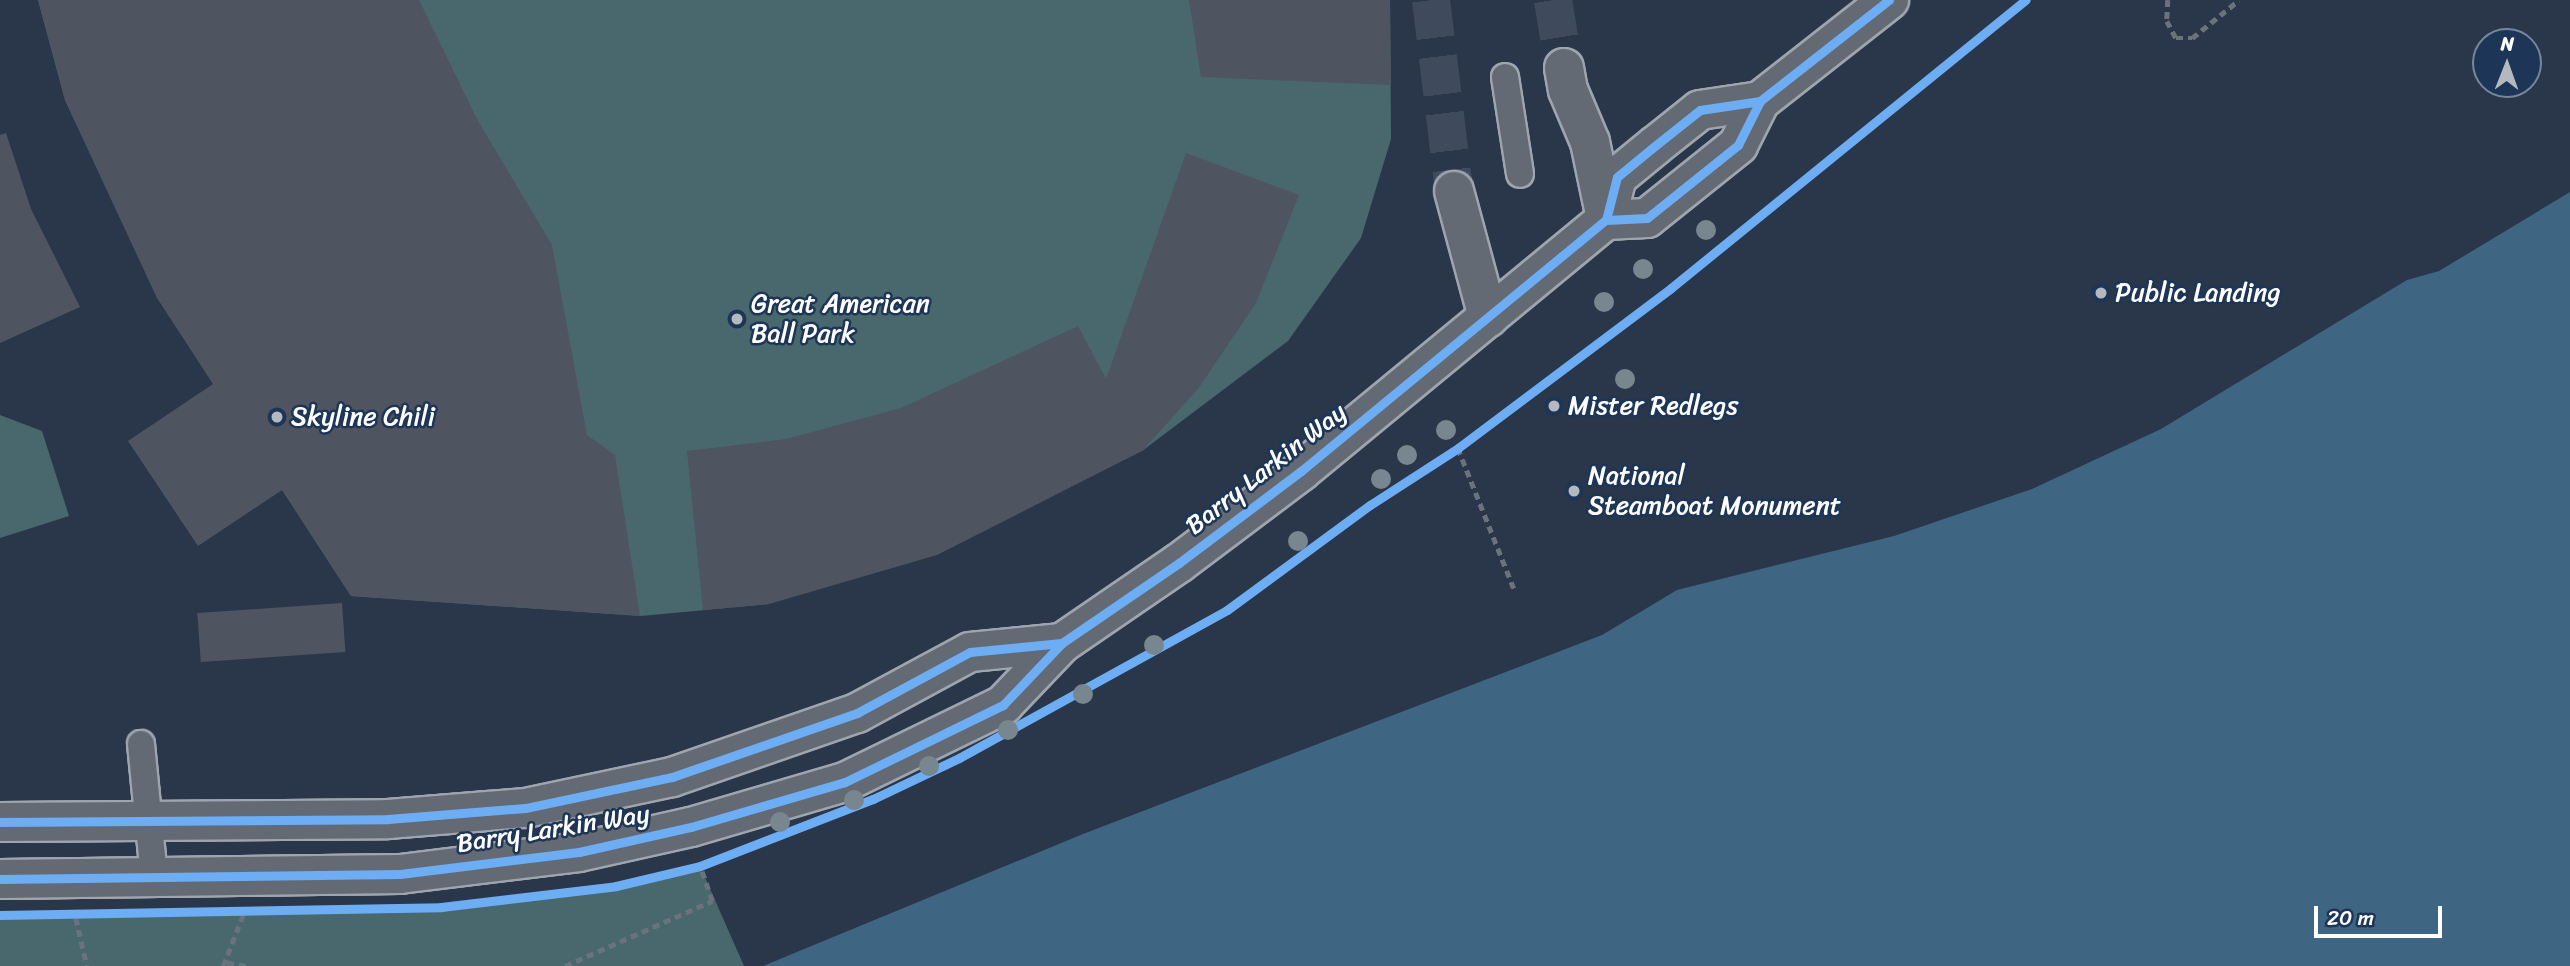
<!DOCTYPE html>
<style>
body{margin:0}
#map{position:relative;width:2570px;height:966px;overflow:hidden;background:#2a374a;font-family:Sriracha,sans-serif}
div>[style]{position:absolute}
.green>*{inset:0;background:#48686d}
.water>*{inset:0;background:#3e6582}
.building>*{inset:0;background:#4f5461;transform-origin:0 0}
.secondary-tunnel>*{height:38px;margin-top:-19px;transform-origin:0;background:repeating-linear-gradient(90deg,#3f4b5c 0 38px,transparent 0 57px)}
.path>*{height:4.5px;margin-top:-2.25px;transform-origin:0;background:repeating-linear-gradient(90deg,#6a727c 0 7px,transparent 0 12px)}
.roads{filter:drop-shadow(2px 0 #9fa5ae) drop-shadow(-2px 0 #9fa5ae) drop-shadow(0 2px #9fa5ae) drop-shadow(0 -2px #9fa5ae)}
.service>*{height:26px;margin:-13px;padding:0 13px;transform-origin:13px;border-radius:13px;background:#636a74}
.secondary>*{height:38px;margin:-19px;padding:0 19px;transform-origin:19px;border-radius:19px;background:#636a74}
.cycleway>*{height:9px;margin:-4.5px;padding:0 4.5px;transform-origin:4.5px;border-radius:4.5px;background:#6dadf4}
.trees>*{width:20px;height:20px;margin:-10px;border-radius:50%;background:#78868f}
.dots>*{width:19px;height:19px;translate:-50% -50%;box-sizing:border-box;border:4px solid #1d3557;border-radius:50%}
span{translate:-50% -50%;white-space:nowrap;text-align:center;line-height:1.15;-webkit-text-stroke:5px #1d3557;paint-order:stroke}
.poi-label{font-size:26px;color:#fff}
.left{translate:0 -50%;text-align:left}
.street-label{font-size:26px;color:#fff}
.north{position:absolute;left:2472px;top:28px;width:70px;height:70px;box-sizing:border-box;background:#1d3557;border:2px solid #77869a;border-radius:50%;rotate:1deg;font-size:19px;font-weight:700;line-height:28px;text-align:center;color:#fff}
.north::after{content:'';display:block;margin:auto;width:24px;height:32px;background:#b4b9c0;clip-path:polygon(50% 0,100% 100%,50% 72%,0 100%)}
.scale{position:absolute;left:2314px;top:906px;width:128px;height:32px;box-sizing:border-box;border:4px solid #fff;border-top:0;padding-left:9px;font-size:21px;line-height:24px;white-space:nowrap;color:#fff;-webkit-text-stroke:5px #1d3557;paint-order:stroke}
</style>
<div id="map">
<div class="green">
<div style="clip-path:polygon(38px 0,1390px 0,1391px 139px,1361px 238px,1288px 341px,1142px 451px,769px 604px,641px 616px,351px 596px,157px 297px,65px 100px)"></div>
<div style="clip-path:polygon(0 415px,42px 431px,69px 516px,0 538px)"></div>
<div style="clip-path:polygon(700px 866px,744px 966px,0 966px,0 915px,441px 907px,616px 886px)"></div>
</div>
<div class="water">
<div style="clip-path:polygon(2570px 192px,2570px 966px,763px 966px,1083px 834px,1602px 635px,1677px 590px,1894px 536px,2032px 489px,2161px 429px,2407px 280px,2439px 271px)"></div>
</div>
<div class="building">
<div style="clip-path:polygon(38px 0,419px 0,478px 121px,552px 245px,587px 435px,615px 455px,640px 616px,351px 596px,282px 490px,198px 546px,128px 441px,213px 384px,157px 298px,65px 100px)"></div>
<div style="clip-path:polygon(1189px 0,1390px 0,1391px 85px,1201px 77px)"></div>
<div style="clip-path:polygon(6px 133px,31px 209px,80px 307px,0 343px,0 135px)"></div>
<div style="clip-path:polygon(1186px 153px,1299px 195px,1256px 303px,1198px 389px,1142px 451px,937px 555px,769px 604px,703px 610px,687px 451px,786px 439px,901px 408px,1078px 326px,1106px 379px)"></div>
<div style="left:342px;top:603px;width:49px;height:145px;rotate:86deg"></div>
</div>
<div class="secondary-tunnel">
<div style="left:1431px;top:0;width:192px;rotate:83.1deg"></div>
<div style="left:1553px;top:0;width:69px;rotate:80.8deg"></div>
</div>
<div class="path">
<div style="left:2168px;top:0;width:21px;rotate:93deg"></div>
<div style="left:2167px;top:21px;width:19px;rotate:62deg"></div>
<div style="left:2176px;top:38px;width:16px"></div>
<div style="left:2192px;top:38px;width:60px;rotate:-39deg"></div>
<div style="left:1458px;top:448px;width:154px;rotate:68.3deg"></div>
<div style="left:1227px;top:610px;width:177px;rotate:-36.3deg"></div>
<div style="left:1370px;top:505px;width:105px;rotate:-32.9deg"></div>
<div style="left:1458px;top:448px;width:266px;rotate:-36.9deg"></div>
<div style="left:1671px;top:288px;width:457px;rotate:-39.1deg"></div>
<div style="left:76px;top:918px;width:49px;rotate:77.1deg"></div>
<div style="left:227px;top:963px;width:21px;rotate:8deg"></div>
<div style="left:223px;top:966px;width:55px;rotate:-68.6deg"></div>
<div style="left:565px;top:966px;width:161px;rotate:-23.9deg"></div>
<div style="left:712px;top:901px;width:37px;rotate:-109deg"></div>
</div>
<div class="roads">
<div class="service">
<div style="left:1505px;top:77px;width:98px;rotate:81.2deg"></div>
<div style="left:141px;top:744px;width:133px;rotate:84.4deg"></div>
</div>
<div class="secondary">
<div style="left:1564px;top:68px;width:22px;rotate:80deg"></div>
<div style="left:1568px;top:90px;width:56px;rotate:67.1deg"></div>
<div style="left:1590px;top:142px;width:74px;rotate:78.2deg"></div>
<div style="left:1454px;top:191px;width:131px;rotate:74.9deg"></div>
<div style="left:1606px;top:220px;width:41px;rotate:-2.8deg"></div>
<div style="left:1647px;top:218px;width:117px;rotate:-38.7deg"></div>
<div style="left:1738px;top:145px;width:49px;rotate:-63.4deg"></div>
<div style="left:1760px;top:101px;width:164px;rotate:-38.1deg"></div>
<div style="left:0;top:822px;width:388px;rotate:-0.4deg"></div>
<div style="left:388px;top:819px;width:138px;rotate:-4.6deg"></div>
<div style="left:526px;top:808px;width:149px;rotate:-12deg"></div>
<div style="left:672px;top:777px;width:196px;rotate:-19.1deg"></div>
<div style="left:857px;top:713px;width:128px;rotate:-28.4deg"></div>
<div style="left:970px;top:652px;width:92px;rotate:-5.6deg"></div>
<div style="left:0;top:879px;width:400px;rotate:-0.7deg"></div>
<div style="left:400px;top:874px;width:180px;rotate:-7deg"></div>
<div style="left:579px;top:852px;width:115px;rotate:-12.6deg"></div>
<div style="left:691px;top:827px;width:160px;rotate:-16.3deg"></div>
<div style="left:845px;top:782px;width:176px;rotate:-26deg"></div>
<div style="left:1003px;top:705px;width:86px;rotate:-46.4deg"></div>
<div style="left:1062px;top:643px;width:142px;rotate:-34.4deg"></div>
<div style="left:1179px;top:563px;width:153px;rotate:-37deg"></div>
<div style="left:1301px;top:471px;width:395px;rotate:-39.5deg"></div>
<div style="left:1606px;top:220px;width:44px;rotate:-75.7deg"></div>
<div style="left:1617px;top:177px;width:50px;rotate:-39.4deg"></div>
<div style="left:1656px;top:145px;width:56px;rotate:-38.5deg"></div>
<div style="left:1700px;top:110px;width:61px;rotate:-8.5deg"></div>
</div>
</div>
<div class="cycleway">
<div style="left:1606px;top:220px;width:41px;rotate:-2.8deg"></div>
<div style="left:1647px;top:218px;width:117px;rotate:-38.7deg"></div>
<div style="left:1738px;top:145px;width:49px;rotate:-63.4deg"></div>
<div style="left:1760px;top:101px;width:164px;rotate:-38.1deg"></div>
<div style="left:0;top:822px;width:388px;rotate:-0.4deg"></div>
<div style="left:388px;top:819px;width:138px;rotate:-4.6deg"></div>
<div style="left:526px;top:808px;width:149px;rotate:-12deg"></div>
<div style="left:672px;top:777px;width:196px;rotate:-19.1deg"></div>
<div style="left:857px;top:713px;width:128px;rotate:-28.4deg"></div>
<div style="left:970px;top:652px;width:92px;rotate:-5.6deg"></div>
<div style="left:0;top:879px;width:400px;rotate:-0.7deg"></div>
<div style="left:400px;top:874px;width:180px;rotate:-7deg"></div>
<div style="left:579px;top:852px;width:115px;rotate:-12.6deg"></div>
<div style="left:691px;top:827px;width:160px;rotate:-16.3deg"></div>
<div style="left:845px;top:782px;width:176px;rotate:-26deg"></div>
<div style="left:1003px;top:705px;width:86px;rotate:-46.4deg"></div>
<div style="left:1062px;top:643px;width:142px;rotate:-34.4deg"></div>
<div style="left:1179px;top:563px;width:153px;rotate:-37deg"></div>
<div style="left:1301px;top:471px;width:395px;rotate:-39.5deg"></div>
<div style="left:1606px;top:220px;width:44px;rotate:-75.7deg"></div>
<div style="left:1617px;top:177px;width:50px;rotate:-39.4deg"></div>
<div style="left:1656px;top:145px;width:56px;rotate:-38.5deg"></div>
<div style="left:1700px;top:110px;width:61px;rotate:-8.5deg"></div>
<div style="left:0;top:915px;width:441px;rotate:-1deg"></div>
<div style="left:441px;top:907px;width:176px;rotate:-6.8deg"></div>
<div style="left:616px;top:886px;width:86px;rotate:-13.4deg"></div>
<div style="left:700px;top:866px;width:186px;rotate:-21.2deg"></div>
<div style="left:873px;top:799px;width:95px;rotate:-25.5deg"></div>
<div style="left:959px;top:758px;width:306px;rotate:-28.9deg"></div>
<div style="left:1227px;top:610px;width:177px;rotate:-36.3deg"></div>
<div style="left:1370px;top:505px;width:105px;rotate:-32.9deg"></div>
<div style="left:1458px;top:448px;width:266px;rotate:-36.9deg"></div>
<div style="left:1671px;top:288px;width:457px;rotate:-39.1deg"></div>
</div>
<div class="trees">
<div style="left:1706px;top:230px"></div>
<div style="left:1643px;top:269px"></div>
<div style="left:1604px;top:302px"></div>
<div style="left:1625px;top:379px"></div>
<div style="left:1446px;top:430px"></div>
<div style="left:1407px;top:455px"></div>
<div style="left:1381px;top:479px"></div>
<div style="left:1298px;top:541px"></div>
<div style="left:1154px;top:645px"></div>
<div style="left:1083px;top:694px"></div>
<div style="left:1008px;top:730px"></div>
<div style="left:929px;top:766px"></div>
<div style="left:854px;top:800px"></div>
<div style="left:780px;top:822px"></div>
</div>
<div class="dots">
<div style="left:2101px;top:293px;background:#b4b9c0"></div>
<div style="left:737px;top:319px;background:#b4b9c0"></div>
<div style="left:1554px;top:406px;background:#b4b9c0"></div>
<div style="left:277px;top:417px;background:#b4b9c0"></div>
<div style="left:1574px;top:491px;background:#b4b9c0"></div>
</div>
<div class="poi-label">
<span class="left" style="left:2115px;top:293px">Public Landing</span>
<span class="left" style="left:751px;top:319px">Great American<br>Ball Park</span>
<span class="left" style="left:1568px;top:406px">Mister Redlegs</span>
<span class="left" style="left:291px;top:417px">Skyline Chili</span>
<span class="left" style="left:1588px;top:491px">National<br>Steamboat Monument</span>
</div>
<div class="street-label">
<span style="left:1266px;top:469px;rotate:-38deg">Barry Larkin Way</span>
<span style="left:553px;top:829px;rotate:-9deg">Barry Larkin Way</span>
</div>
<div class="north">N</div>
<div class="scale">20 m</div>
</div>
